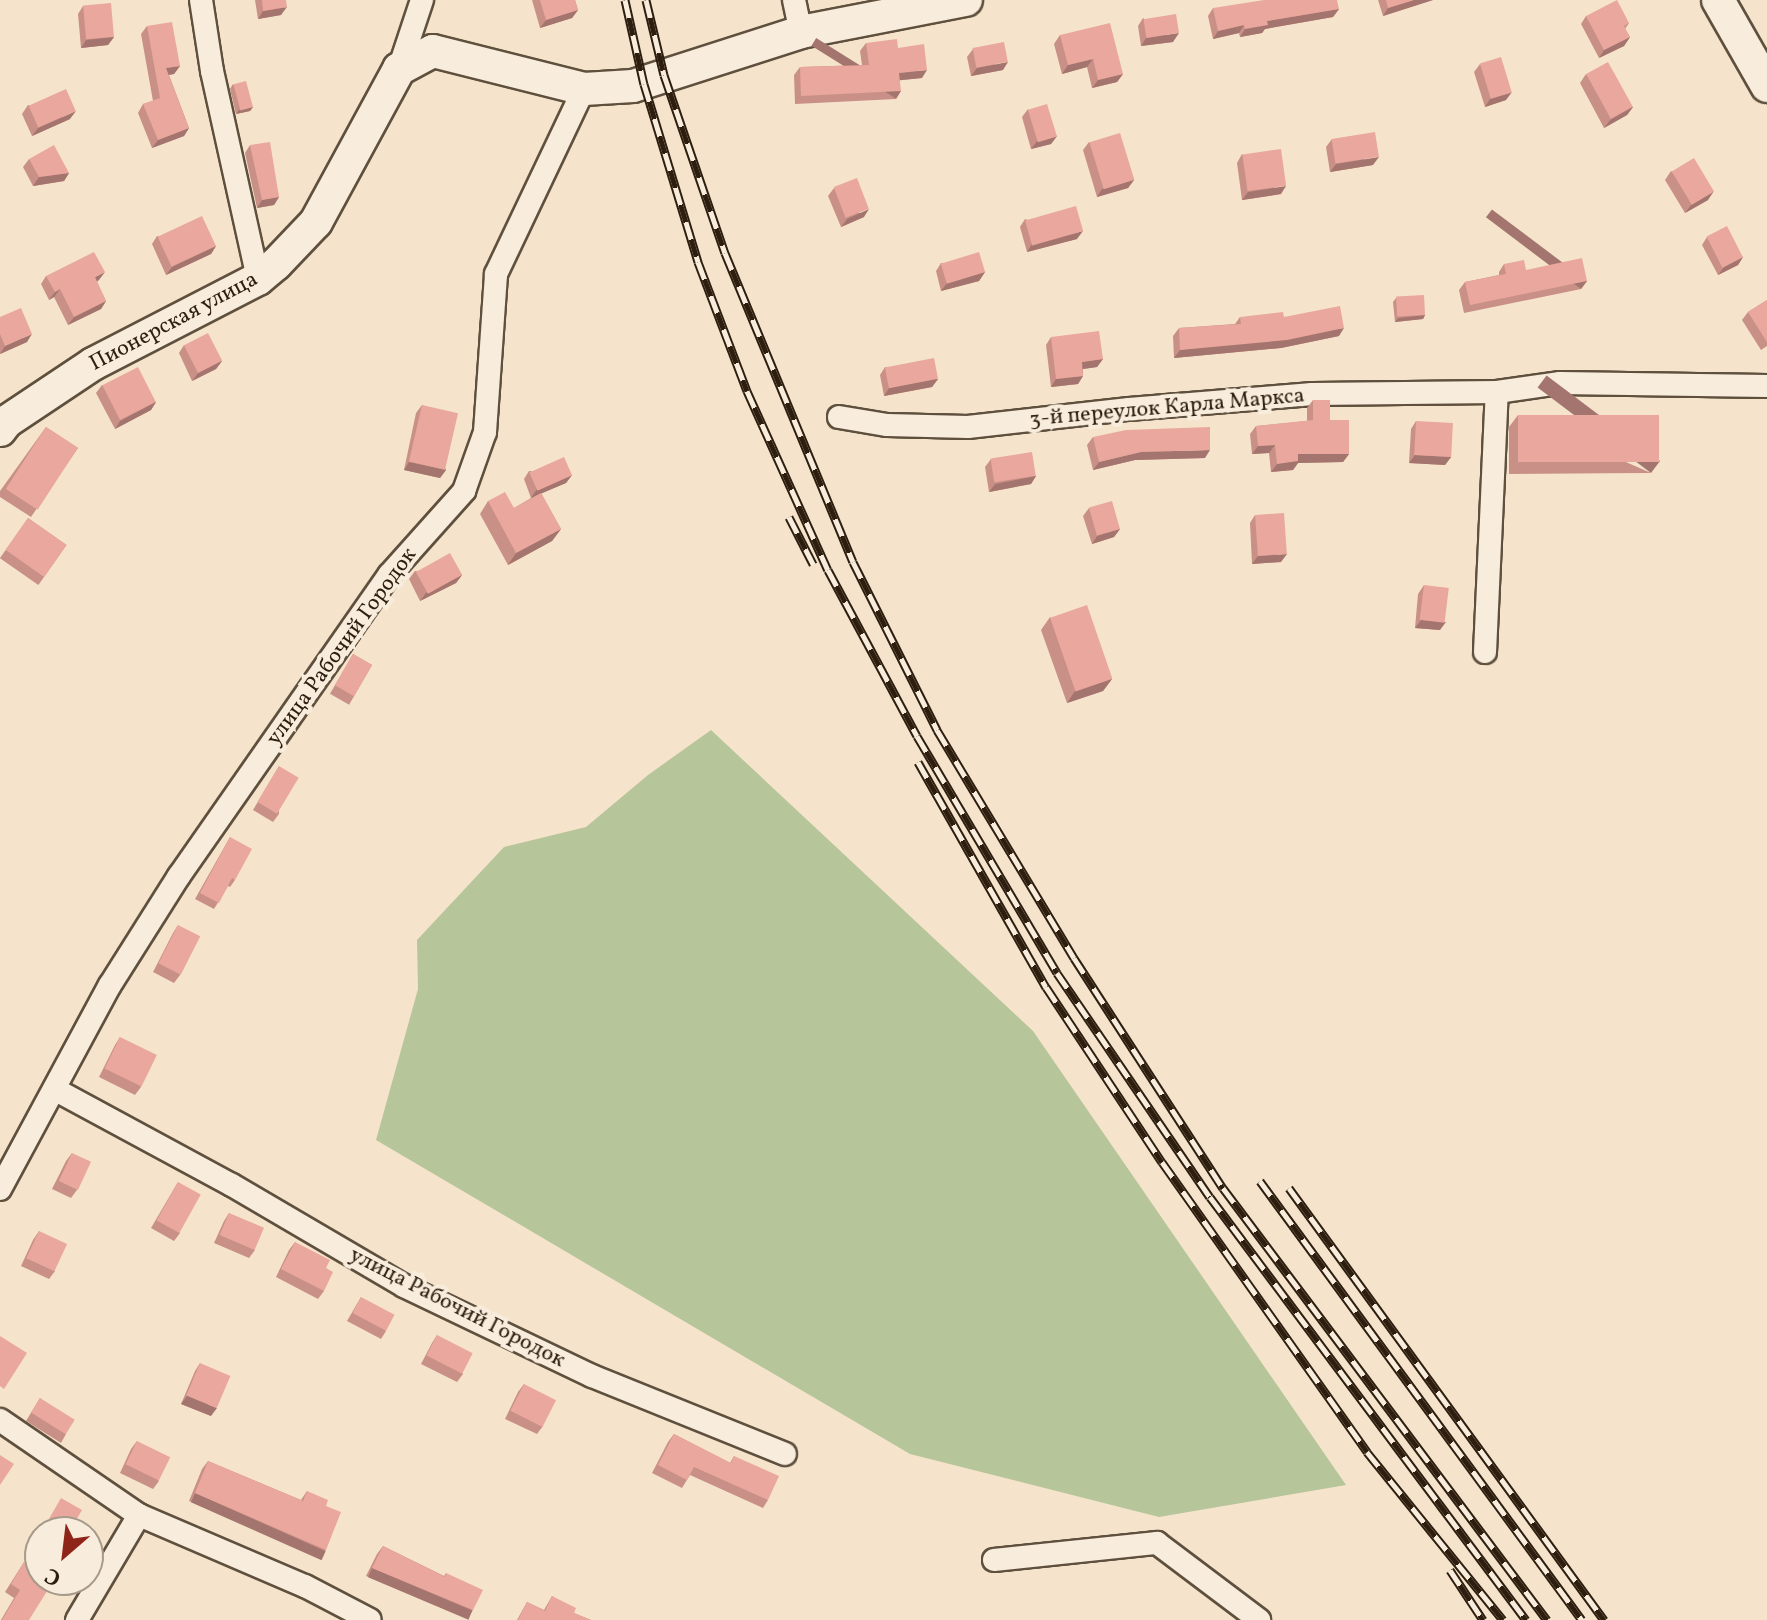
<!DOCTYPE html>
<meta charset="utf-8">
<style>
body{margin:0}
#map{position:relative;width:1767px;height:1620px;overflow:hidden;background:#f5e4cb;font-family:Vollkorn,serif}
div>[style]{position:absolute}
.green>*{inset:0;background:#b7c59b}
.roads{filter:drop-shadow(2px 0 #5f503e) drop-shadow(-2px 0 #5f503e) drop-shadow(0 2px #5f503e) drop-shadow(0 -2px #5f503e)}
.street>*{height:22px;margin:-11px;padding:0 11px;transform-origin:11px;border-radius:11px;background:#f8eddd}
.secondary>*{height:32px;margin:-16px;padding:0 16px;transform-origin:16px;border-radius:16px;background:#f8eddd}
.rail>*{height:9px;margin-top:-4.5px;transform-origin:0;background:repeating-linear-gradient(90deg,#f8eddd 0 18px,#2d1e0f 0 36px);box-sizing:border-box;border-block:2px solid #2d1e0f}
.wall>*{inset:0;background:#c99087;transform-origin:0 0}
.shaded-wall>*{inset:0;background:#a4756e;transform-origin:0 0}
.building>*{inset:0;background:#eaa79d;transform-origin:0 0}
span{translate:-50% -50%;white-space:nowrap;text-align:center;line-height:1.15;-webkit-text-stroke:8px #f8eddd;paint-order:stroke}
.street-label{font-size:22px;color:#2d1e0f}
.north{position:absolute;left:24px;top:1516px;width:80px;height:80px;box-sizing:border-box;background:#f8eddd;border:2px solid #a79a8b;border-radius:50%;rotate:208deg;font-size:22px;font-weight:700;line-height:32px;text-align:center;color:#2d1e0f}
.north::after{content:'';display:block;margin:auto;width:28px;height:36px;background:#8f2418;clip-path:polygon(50% 0,100% 100%,50% 72%,0 100%)}
</style>
<div id="map">
<div class="green">
<div style="clip-path:polygon(711px 730px,1033px 1031px,1346px 1485px,1159px 1517px,910px 1454px,376px 1140px,418px 989px,417px 940px,504px 847px,586px 827px,648px 775px)"></div>
</div>
<div class="roads">
<div class="street">
<div style="left:201px;top:0;width:72px;rotate:81.2deg"></div>
<div style="left:212px;top:71px;width:213px;rotate:77.5deg"></div>
<div style="left:794px;top:0;width:33px;rotate:78deg"></div>
<div style="left:399px;top:69px;width:73px;rotate:-71.6deg"></div>
<div style="left:839px;top:417px;width:49px;rotate:9.5deg"></div>
<div style="left:887px;top:425px;width:81px;rotate:1.4deg"></div>
<div style="left:968px;top:427px;width:162px;rotate:-6.4deg"></div>
<div style="left:1129px;top:409px;width:184px;rotate:-4.7deg"></div>
<div style="left:1312px;top:394px;width:185px;rotate:-0.6deg"></div>
<div style="left:1497px;top:392px;width:64px;rotate:-8.1deg"></div>
<div style="left:1560px;top:383px;width:207px;rotate:0.8deg"></div>
<div style="left:1485px;top:652px;width:260px;rotate:-87.4deg"></div>
<div style="left:56px;top:1090px;width:200px;rotate:28.4deg"></div>
<div style="left:232px;top:1185px;width:199px;rotate:30.4deg"></div>
<div style="left:404px;top:1286px;width:208px;rotate:25.6deg"></div>
<div style="left:592px;top:1376px;width:208px;rotate:22deg"></div>
<div style="left:0;top:1189px;width:232px;rotate:-61.7deg"></div>
<div style="left:110px;top:985px;width:129px;rotate:-57.7deg"></div>
<div style="left:179px;top:876px;width:367px;rotate:-55.1deg"></div>
<div style="left:389px;top:575px;width:113px;rotate:-48.2deg"></div>
<div style="left:464px;top:491px;width:63px;rotate:-70.4deg"></div>
<div style="left:485px;top:432px;width:158px;rotate:-86deg"></div>
<div style="left:496px;top:274px;width:205px;rotate:-64.6deg"></div>
<div style="left:0;top:1420px;width:168px;rotate:34.4deg"></div>
<div style="left:139px;top:1515px;width:181px;rotate:23.2deg"></div>
<div style="left:305px;top:1586px;width:73px;rotate:27.6deg"></div>
<div style="left:994px;top:1560px;width:164px;rotate:-6deg"></div>
<div style="left:1157px;top:1543px;width:128px;rotate:37deg"></div>
<div style="left:77px;top:1620px;width:122px;rotate:-59.4deg"></div>
</div>
<div class="secondary">
<div style="left:1718px;top:0;width:99px;rotate:60.3deg"></div>
<div style="left:0;top:430px;width:10px;rotate:-53deg"></div>
<div style="left:6px;top:422px;width:105px;rotate:-33.7deg"></div>
<div style="left:93px;top:364px;width:186px;rotate:-27.3deg"></div>
<div style="left:258px;top:279px;width:23px;rotate:-40deg"></div>
<div style="left:276px;top:264px;width:58px;rotate:-46.4deg"></div>
<div style="left:316px;top:222px;width:174px;rotate:-61.5deg"></div>
<div style="left:399px;top:69px;width:38px;rotate:-28deg"></div>
<div style="left:433px;top:51px;width:156px;rotate:14.1deg"></div>
<div style="left:584px;top:89px;width:49px;rotate:-3.5deg"></div>
<div style="left:633px;top:86px;width:176px;rotate:-17.8deg"></div>
<div style="left:801px;top:32px;width:168px;rotate:-11deg"></div>
</div>
</div>
<div class="rail">
<div style="left:625px;top:0;width:86px;rotate:77.3deg"></div>
<div style="left:644px;top:84px;width:186px;rotate:73.1deg"></div>
<div style="left:698px;top:262px;width:138px;rotate:69.2deg"></div>
<div style="left:747px;top:391px;width:196px;rotate:65.7deg"></div>
<div style="left:828px;top:570px;width:188px;rotate:61.8deg"></div>
<div style="left:917px;top:736px;width:275px;rotate:59.4deg"></div>
<div style="left:1057px;top:973px;width:271px;rotate:55.7deg"></div>
<div style="left:1210px;top:1197px;width:528px;rotate:53.24deg"></div>
<div style="left:646px;top:0;width:77px;rotate:76.5deg"></div>
<div style="left:664px;top:75px;width:188px;rotate:71.1deg"></div>
<div style="left:725px;top:253px;width:334px;rotate:67.5deg"></div>
<div style="left:853px;top:562px;width:188px;rotate:63.4deg"></div>
<div style="left:937px;top:730px;width:266px;rotate:59deg"></div>
<div style="left:1074px;top:958px;width:274px;rotate:57.1deg"></div>
<div style="left:1223px;top:1188px;width:540px;rotate:53.13deg"></div>
<div style="left:789px;top:517px;width:53px;rotate:62.9deg"></div>
<div style="left:918px;top:762px;width:259px;rotate:60.4deg"></div>
<div style="left:1046px;top:987px;width:210px;rotate:56.5deg"></div>
<div style="left:1162px;top:1162px;width:355px;rotate:54.7deg"></div>
<div style="left:1367px;top:1452px;width:216px;rotate:51deg"></div>
<div style="left:1260px;top:1181px;width:544px;rotate:53.74deg"></div>
<div style="left:1289px;top:1188px;width:535px;rotate:53.9deg"></div>
<div style="left:1450px;top:1570px;width:60px;rotate:56.6deg"></div>
</div>
<div class="wall">
<div style="clip-path:polygon(255px 0,286px 0,281px 15px,258px 19px)"></div>
<div style="clip-path:polygon(532px 0,575px 0,578px 10px,572px 18px,540px 28px)"></div>
<div style="clip-path:polygon(1378px 0,1433px 0,1383px 16px)"></div>
<div style="clip-path:polygon(83px 6px,114px 37px,108px 45px,81px 48px,78px 14px)"></div>
<div style="clip-path:polygon(1213px 8px,1339px 9px,1333px 17px,1265px 29px,1262px 33px,1240px 37px,1239px 33px,1213px 39px,1208px 16px)"></div>
<div style="clip-path:polygon(1586px 16px,1629px 23px,1625px 29px,1630px 37px,1624px 46px,1599px 58px,1581px 24px)"></div>
<div style="clip-path:polygon(1143px 18px,1173px 42px,1141px 46px,1138px 26px)"></div>
<div style="clip-path:polygon(147px 26px,180px 66px,174px 74px,169px 75px,189px 128px,184px 136px,152px 148px,138px 113px,143px 104px,153px 101px,141px 34px)"></div>
<div style="clip-path:polygon(1060px 35px,1123px 74px,1117px 82px,1092px 88px,1087px 67px,1062px 74px,1054px 44px)"></div>
<div style="clip-path:polygon(866px 43px,898px 48px,922px 78px,900px 80px,896px 99px,795px 104px,794px 75px,800px 67px,862px 65px,860px 51px)"></div>
<div style="clip-path:polygon(973px 49px,1003px 70px,971px 76px,967px 57px)"></div>
<div style="clip-path:polygon(1480px 64px,1506px 100px,1485px 107px,1474px 72px)"></div>
<div style="clip-path:polygon(1586px 74px,1633px 107px,1627px 115px,1604px 128px,1580px 83px)"></div>
<div style="clip-path:polygon(233px 84px,253px 107px,250px 111px,236px 114px,230px 89px)"></div>
<div style="clip-path:polygon(28px 105px,70px 119px,32px 136px,22px 114px)"></div>
<div style="clip-path:polygon(1028px 109px,1057px 136px,1051px 144px,1031px 149px,1022px 117px)"></div>
<div style="clip-path:polygon(1332px 139px,1373px 165px,1330px 172px,1326px 147px)"></div>
<div style="clip-path:polygon(1089px 142px,1134px 180px,1128px 188px,1097px 197px,1083px 150px)"></div>
<div style="clip-path:polygon(250px 145px,279px 197px,274px 205px,257px 208px,245px 153px)"></div>
<div style="clip-path:polygon(1242px 154px,1281px 194px,1242px 200px,1237px 163px)"></div>
<div style="clip-path:polygon(29px 159px,69px 173px,64px 181px,33px 186px,23px 167px)"></div>
<div style="clip-path:polygon(1671px 171px,1708px 200px,1685px 213px,1665px 180px)"></div>
<div style="clip-path:polygon(834px 188px,864px 217px,841px 227px,828px 196px)"></div>
<div style="clip-path:polygon(1025px 219px,1077px 239px,1027px 252px,1020px 227px)"></div>
<div style="clip-path:polygon(157px 236px,216px 246px,211px 254px,166px 275px,152px 244px)"></div>
<div style="clip-path:polygon(1707px 237px,1743px 257px,1738px 265px,1718px 275px,1702px 245px)"></div>
<div style="clip-path:polygon(941px 263px,985px 272px,979px 281px,941px 291px,936px 271px)"></div>
<div style="clip-path:polygon(1504px 264px,1526px 270px,1587px 281px,1581px 289px,1464px 313px,1459px 290px,1465px 282px,1499px 275px,1499px 272px)"></div>
<div style="clip-path:polygon(46px 276px,99px 280px,97px 282px,106px 301px,101px 309px,68px 325px,54px 297px,49px 300px,41px 284px)"></div>
<div style="clip-path:polygon(1396px 298px,1425px 315px,1423px 319px,1395px 322px,1393px 302px)"></div>
<div style="clip-path:polygon(1767px 300px,1767px 346px,1761px 350px,1742px 320px,1748px 312px)"></div>
<div style="clip-path:polygon(0 317px,27px 342px,0 354px)"></div>
<div style="clip-path:polygon(1240px 317px,1284px 317px,1339px 336px,1281px 348px,1174px 358px,1173px 336px,1179px 328px,1235px 324px)"></div>
<div style="clip-path:polygon(1051px 337px,1103px 359px,1097px 367px,1083px 369px,1083px 376px,1078px 384px,1051px 387px,1046px 345px)"></div>
<div style="clip-path:polygon(184px 345px,222px 361px,216px 369px,192px 381px,179px 353px)"></div>
<div style="clip-path:polygon(885px 367px,938px 379px,932px 387px,884px 396px,880px 375px)"></div>
<div style="clip-path:polygon(102px 385px,156px 402px,151px 410px,115px 429px,96px 393px)"></div>
<div style="clip-path:polygon(1313px 400px,1330px 420px,1349px 454px,1343px 462px,1298px 463px,1293px 470px,1271px 472px,1269px 453px,1252px 454px,1250px 434px,1256px 426px,1307px 421px,1307px 408px)"></div>
<div style="clip-path:polygon(422px 405px,446px 470px,440px 478px,404px 470px,416px 413px)"></div>
<div style="clip-path:polygon(1518px 415px,1651px 473px,1509px 474px,1509px 427px)"></div>
<div style="clip-path:polygon(1416px 421px,1451px 457px,1445px 465px,1409px 463px,1411px 429px)"></div>
<div style="clip-path:polygon(46px 427px,78px 448px,31px 517px,0 497px,0 491px)"></div>
<div style="clip-path:polygon(1093px 437px,1205px 458px,1135px 460px,1093px 470px,1087px 445px)"></div>
<div style="clip-path:polygon(991px 459px,1036px 476px,1031px 484px,989px 492px,985px 467px)"></div>
<div style="clip-path:polygon(529px 471px,572px 475px,566px 483px,541px 493px,561px 529px,552px 541px,508px 565px,480px 514px,488px 501px,514px 508px,531px 498px,524px 479px)"></div>
<div style="clip-path:polygon(1089px 508px,1120px 529px,1114px 537px,1092px 544px,1083px 516px)"></div>
<div style="clip-path:polygon(1255px 515px,1281px 562px,1252px 564px,1250px 523px)"></div>
<div style="left:28px;top:518px;width:47px;height:49px;rotate:35deg"></div>
<div style="clip-path:polygon(415px 571px,462px 575px,456px 583px,420px 601px,409px 579px)"></div>
<div style="clip-path:polygon(1424px 585px,1440px 630px,1415px 628px,1418px 594px)"></div>
<div style="clip-path:polygon(1050px 617px,1112px 679px,1103px 691px,1067px 703px,1041px 630px)"></div>
<div style="left:353px;top:654px;width:22px;height:46px;rotate:30deg"></div>
<div style="clip-path:polygon(279px 766px,279px 814px,273px 822px,253px 810px)"></div>
<div style="clip-path:polygon(230px 837px,235px 880px,230px 887px,228px 886px,214px 909px,195px 899px)"></div>
<div style="clip-path:polygon(178px 925px,180px 975px,174px 983px,153px 972px,173px 933px)"></div>
<div style="clip-path:polygon(120px 1037px,141px 1087px,135px 1095px,99px 1077px,115px 1045px)"></div>
<div style="clip-path:polygon(72px 1153px,77px 1190px,71px 1198px,52px 1189px,66px 1161px)"></div>
<div style="clip-path:polygon(178px 1182px,180px 1233px,174px 1241px,151px 1228px)"></div>
<div style="clip-path:polygon(229px 1213px,255px 1250px,249px 1258px,214px 1243px,224px 1221px)"></div>
<div style="clip-path:polygon(39px 1231px,55px 1271px,49px 1279px,21px 1266px,33px 1240px)"></div>
<div style="clip-path:polygon(295px 1242px,326px 1268px,324px 1291px,318px 1299px,276px 1277px,289px 1250px)"></div>
<div style="clip-path:polygon(361px 1297px,386px 1331px,381px 1339px,347px 1321px)"></div>
<div style="clip-path:polygon(437px 1335px,463px 1374px,457px 1382px,421px 1364px,432px 1343px)"></div>
<div style="clip-path:polygon(200px 1363px,211px 1416px,181px 1404px,195px 1371px)"></div>
<div style="clip-path:polygon(524px 1384px,543px 1426px,537px 1434px,505px 1419px,518px 1392px)"></div>
<div style="clip-path:polygon(40px 1398px,66px 1434px,61px 1443px,26px 1421px)"></div>
<div style="clip-path:polygon(674px 1434px,730px 1463px,734px 1456px,768px 1500px,763px 1508px,690px 1475px,682px 1488px,652px 1473px,668px 1442px)"></div>
<div style="clip-path:polygon(137px 1441px,159px 1481px,153px 1489px,120px 1473px,131px 1449px)"></div>
<div style="clip-path:polygon(208px 1461px,301px 1500px,307px 1491px,326px 1506px,326px 1550px,320px 1558px,189px 1501px,202px 1469px)"></div>
<div style="clip-path:polygon(383px 1546px,444px 1576px,446px 1573px,473px 1610px,468px 1618px,366px 1576px,377px 1554px)"></div>
<div style="clip-path:polygon(24px 1562px,29px 1620px,1px 1620px,14px 1598px,5px 1592px)"></div>
<div style="clip-path:polygon(552px 1596px,574px 1613px,591px 1620px,517px 1620px,527px 1602px,544px 1610px)"></div>
</div>
<div class="shaded-wall">
<div style="clip-path:polygon(1414px 0,1433px 0,1383px 16px,1388px 8px)"></div>
<div style="clip-path:polygon(287px 7px,281px 15px,258px 19px,263px 11px)"></div>
<div style="clip-path:polygon(1339px 9px,1333px 17px,1265px 29px,1262px 33px,1240px 37px,1245px 29px,1267px 21px)"></div>
<div style="clip-path:polygon(578px 10px,572px 18px,540px 28px,546px 20px)"></div>
<div style="clip-path:polygon(1244px 25px,1239px 33px,1213px 39px,1218px 31px)"></div>
<div style="clip-path:polygon(1179px 33px,1173px 42px,1141px 46px,1146px 38px)"></div>
<div style="clip-path:polygon(114px 37px,108px 45px,81px 48px,86px 40px)"></div>
<div style="clip-path:polygon(1630px 37px,1624px 46px,1599px 58px,1604px 50px)"></div>
<div style="clip-path:polygon(1093px 59px,1087px 67px,1062px 74px,1068px 65px)"></div>
<div style="clip-path:polygon(1008px 62px,1003px 70px,971px 76px,977px 68px)"></div>
<div style="clip-path:polygon(180px 66px,174px 74px,161px 76px,166px 68px)"></div>
<div style="clip-path:polygon(927px 70px,922px 78px,893px 81px,899px 73px)"></div>
<div style="clip-path:polygon(1123px 74px,1117px 82px,1092px 88px,1098px 80px)"></div>
<div style="left:901px;top:91px;width:9px;height:100px;rotate:122deg"></div>
<div style="clip-path:polygon(1512px 92px,1506px 100px,1485px 107px,1490px 99px)"></div>
<div style="clip-path:polygon(253px 107px,250px 111px,236px 114px,239px 110px)"></div>
<div style="clip-path:polygon(1633px 107px,1627px 115px,1604px 128px,1610px 120px)"></div>
<div style="clip-path:polygon(76px 111px,70px 119px,32px 136px,38px 128px)"></div>
<div style="clip-path:polygon(189px 128px,184px 136px,152px 148px,158px 140px)"></div>
<div style="clip-path:polygon(1057px 136px,1051px 144px,1031px 149px,1037px 141px)"></div>
<div style="clip-path:polygon(1379px 157px,1373px 165px,1330px 172px,1336px 164px)"></div>
<div style="clip-path:polygon(69px 173px,64px 181px,33px 186px,39px 177px)"></div>
<div style="clip-path:polygon(1134px 180px,1128px 188px,1097px 197px,1102px 189px)"></div>
<div style="clip-path:polygon(1286px 186px,1281px 194px,1242px 200px,1248px 192px)"></div>
<div style="clip-path:polygon(1714px 191px,1708px 200px,1685px 213px,1691px 205px)"></div>
<div style="clip-path:polygon(279px 197px,274px 205px,257px 208px,262px 200px)"></div>
<div style="clip-path:polygon(869px 209px,864px 217px,841px 227px,847px 219px)"></div>
<div style="clip-path:polygon(1083px 231px,1077px 239px,1027px 252px,1032px 244px)"></div>
<div style="clip-path:polygon(216px 246px,211px 254px,166px 275px,172px 267px)"></div>
<div style="clip-path:polygon(1743px 257px,1738px 265px,1718px 275px,1724px 267px)"></div>
<div style="clip-path:polygon(105px 272px,99px 280px,89px 285px,95px 277px)"></div>
<div style="clip-path:polygon(985px 272px,979px 281px,941px 291px,947px 283px)"></div>
<div style="left:1587px;top:281px;width:10px;height:119px;rotate:127deg"></div>
<div style="clip-path:polygon(60px 289px,54px 297px,49px 300px,55px 292px)"></div>
<div style="clip-path:polygon(106px 301px,101px 309px,68px 325px,74px 317px)"></div>
<div style="clip-path:polygon(1425px 315px,1423px 319px,1395px 322px,1398px 318px)"></div>
<div style="clip-path:polygon(1344px 328px,1339px 336px,1281px 348px,1174px 358px,1180px 350px)"></div>
<div style="clip-path:polygon(32px 334px,27px 342px,0 354px,5px 346px)"></div>
<div style="clip-path:polygon(1103px 359px,1097px 367px,1076px 370px,1082px 362px)"></div>
<div style="clip-path:polygon(222px 361px,216px 369px,192px 381px,198px 373px)"></div>
<div style="clip-path:polygon(1083px 376px,1078px 384px,1051px 387px,1056px 379px)"></div>
<div style="clip-path:polygon(938px 379px,932px 387px,884px 396px,889px 388px)"></div>
<div style="clip-path:polygon(156px 402px,151px 410px,115px 429px,120px 421px)"></div>
<div style="clip-path:polygon(1275px 445px,1269px 453px,1252px 454px,1258px 446px)"></div>
<div style="clip-path:polygon(1210px 450px,1205px 458px,1135px 460px,1093px 470px,1099px 462px,1141px 452px)"></div>
<div style="clip-path:polygon(1298px 454px,1349px 454px,1343px 462px,1298px 463px,1293px 470px,1271px 472px,1277px 464px)"></div>
<div style="clip-path:polygon(1415px 455px,1451px 457px,1445px 465px,1409px 463px)"></div>
<div style="left:1660px;top:461px;width:15px;height:142px;rotate:127deg"></div>
<div style="clip-path:polygon(409px 462px,446px 470px,440px 478px,404px 470px)"></div>
<div style="clip-path:polygon(572px 475px,566px 483px,531px 498px,537px 489px)"></div>
<div style="clip-path:polygon(1036px 476px,1031px 484px,989px 492px,995px 484px)"></div>
<div style="clip-path:polygon(561px 529px,552px 541px,508px 565px,516px 553px)"></div>
<div style="clip-path:polygon(1120px 529px,1114px 537px,1092px 544px,1097px 536px)"></div>
<div style="clip-path:polygon(1287px 554px,1281px 562px,1252px 564px,1258px 556px)"></div>
<div style="clip-path:polygon(462px 575px,456px 583px,420px 601px,426px 593px)"></div>
<div style="clip-path:polygon(1421px 620px,1446px 622px,1440px 630px,1415px 628px)"></div>
<div style="clip-path:polygon(1112px 679px,1103px 691px,1067px 703px,1075px 691px)"></div>
<div style="clip-path:polygon(187px 1396px,217px 1408px,211px 1416px,181px 1404px)"></div>
<div style="left:195px;top:1493px;width:143px;height:10px;rotate:24deg"></div>
<div style="left:372px;top:1568px;width:109px;height:10px;rotate:23deg"></div>
</div>
<div class="building">
<div style="clip-path:polygon(262px 0,286px 0,287px 7px,263px 11px)"></div>
<div style="clip-path:polygon(540px 0,575px 0,578px 10px,546px 20px)"></div>
<div style="clip-path:polygon(1264px 0,1337px 0,1339px 9px,1267px 21px,1268px 25px,1245px 29px,1244px 25px,1218px 31px,1213px 8px)"></div>
<div style="clip-path:polygon(1386px 0,1414px 0,1388px 8px)"></div>
<div style="clip-path:polygon(1617px 0,1629px 23px,1624px 26px,1630px 37px,1604px 50px,1586px 16px)"></div>
<div style="left:111px;top:3px;width:34px;height:28px;rotate:85deg"></div>
<div style="left:1176px;top:14px;width:19px;height:33px;rotate:81deg"></div>
<div style="clip-path:polygon(172px 22px,180px 66px,166px 68px,189px 128px,158px 140px,143px 104px,160px 98px,147px 26px)"></div>
<div style="clip-path:polygon(1110px 23px,1123px 74px,1098px 80px,1093px 59px,1068px 65px,1060px 35px)"></div>
<div style="clip-path:polygon(897px 39px,898px 48px,924px 44px,927px 70px,899px 73px,901px 91px,801px 96px,800px 67px,869px 65px,866px 43px)"></div>
<div style="left:1004px;top:42px;width:20px;height:32px;rotate:79deg"></div>
<div style="left:1501px;top:57px;width:37px;height:22px;rotate:73deg"></div>
<div style="left:1608px;top:62px;width:51px;height:25px;rotate:61deg"></div>
<div style="left:246px;top:81px;width:27px;height:13px;rotate:75deg"></div>
<div style="left:66px;top:89px;width:24px;height:41px;rotate:66deg"></div>
<div style="left:1047px;top:104px;width:34px;height:20px;rotate:73deg"></div>
<div style="left:1375px;top:132px;width:25px;height:44px;rotate:81deg"></div>
<div style="left:1120px;top:133px;width:49px;height:32px;rotate:73deg"></div>
<div style="clip-path:polygon(270px 142px,279px 197px,262px 200px,250px 145px)"></div>
<div style="clip-path:polygon(54px 145px,69px 173px,39px 177px,29px 159px)"></div>
<div style="left:1281px;top:149px;width:37px;height:39px;rotate:82deg"></div>
<div style="left:1694px;top:158px;width:39px;height:26px;rotate:59deg"></div>
<div style="left:857px;top:178px;width:33px;height:25px;rotate:69deg"></div>
<div style="left:1076px;top:206px;width:26px;height:53px;rotate:74deg"></div>
<div style="left:202px;top:216px;width:33px;height:49px;rotate:65deg"></div>
<div style="left:1727px;top:226px;width:35px;height:23px;rotate:63deg"></div>
<div style="clip-path:polygon(94px 252px,105px 272px,95px 277px,106px 301px,74px 317px,60px 289px,55px 292px,46px 276px)"></div>
<div style="left:979px;top:252px;width:21px;height:40px;rotate:73deg"></div>
<div style="clip-path:polygon(1582px 258px,1587px 281px,1470px 305px,1465px 282px,1506px 274px,1504px 264px,1524px 260px,1526px 270px)"></div>
<div style="left:1424px;top:295px;width:20px;height:28px;rotate:87deg"></div>
<div style="clip-path:polygon(1767px 300px,1767px 342px,1748px 312px)"></div>
<div style="clip-path:polygon(1340px 306px,1344px 328px,1287px 340px,1180px 350px,1179px 328px,1241px 324px,1240px 317px,1283px 312px,1284px 317px)"></div>
<div style="clip-path:polygon(21px 308px,32px 334px,5px 346px,0 334px,0 317px)"></div>
<div style="clip-path:polygon(1099px 331px,1103px 359px,1082px 362px,1083px 376px,1056px 379px,1051px 337px)"></div>
<div style="left:208px;top:333px;width:31px;height:27px;rotate:63deg"></div>
<div style="left:934px;top:358px;width:21px;height:50px;rotate:79deg"></div>
<div style="left:138px;top:367px;width:39px;height:40px;rotate:63deg"></div>
<div style="clip-path:polygon(1313px 400px,1330px 400px,1330px 420px,1349px 420px,1349px 454px,1298px 454px,1298px 461px,1277px 464px,1275px 445px,1258px 446px,1256px 426px,1313px 420px)"></div>
<div style="left:422px;top:405px;width:37px;height:58px;rotate:13deg"></div>
<div style="left:1518px;top:415px;width:141px;height:47px"></div>
<div style="left:1416px;top:421px;width:37px;height:34px;rotate:3deg"></div>
<div style="left:46px;top:427px;width:38px;height:74px;rotate:33deg"></div>
<div style="clip-path:polygon(1210px 427px,1210px 450px,1141px 452px,1099px 462px,1093px 437px,1126px 430px)"></div>
<div style="left:1032px;top:452px;width:24px;height:42px;rotate:81deg"></div>
<div style="left:564px;top:457px;width:20px;height:38px;rotate:66deg"></div>
<div style="clip-path:polygon(505px 492px,514px 508px,541px 493px,561px 529px,516px 553px,488px 501px)"></div>
<div style="left:1112px;top:501px;width:29px;height:24px;rotate:74deg"></div>
<div style="left:1284px;top:513px;width:41px;height:29px;rotate:86deg"></div>
<div style="left:28px;top:518px;width:47px;height:39px;rotate:35deg"></div>
<div style="left:450px;top:553px;width:25px;height:39px;rotate:61deg"></div>
<div style="left:1424px;top:585px;width:25px;height:35px;rotate:7deg"></div>
<div style="left:1087px;top:605px;width:78px;height:39px;rotate:71deg"></div>
<div style="left:353px;top:654px;width:22px;height:36px;rotate:30deg"></div>
<div style="left:279px;top:766px;width:23px;height:42px;rotate:31deg"></div>
<div style="clip-path:polygon(230px 837px,252px 849px,235px 880px,232px 878px,219px 903px,200px 893px)"></div>
<div style="left:178px;top:925px;width:25px;height:43px;rotate:27deg"></div>
<div style="left:120px;top:1037px;width:41px;height:35px;rotate:26deg"></div>
<div style="left:72px;top:1153px;width:21px;height:31px;rotate:25deg"></div>
<div style="left:178px;top:1182px;width:26px;height:44px;rotate:29deg"></div>
<div style="left:229px;top:1213px;width:38px;height:24px;rotate:23deg"></div>
<div style="left:39px;top:1231px;width:31px;height:30px;rotate:25deg"></div>
<div style="clip-path:polygon(295px 1242px,330px 1260px,326px 1268px,333px 1272px,324px 1291px,281px 1269px)"></div>
<div style="left:361px;top:1297px;width:38px;height:18px;rotate:28deg"></div>
<div style="left:437px;top:1335px;width:40px;height:23px;rotate:27deg"></div>
<div style="clip-path:polygon(0 1336px,27px 1353px,4px 1389px,0 1386px)"></div>
<div style="left:200px;top:1363px;width:33px;height:35px;rotate:23deg"></div>
<div style="left:524px;top:1384px;width:36px;height:30px;rotate:27deg"></div>
<div style="left:40px;top:1398px;width:41px;height:17px;rotate:32deg"></div>
<div style="clip-path:polygon(674px 1434px,731px 1463px,734px 1456px,779px 1476px,768px 1500px,694px 1467px,687px 1480px,658px 1465px)"></div>
<div style="left:137px;top:1441px;width:37px;height:26px;rotate:26deg"></div>
<div style="clip-path:polygon(0 1455px,14px 1464px,0 1485px)"></div>
<div style="clip-path:polygon(208px 1461px,303px 1501px,307px 1491px,328px 1500px,326px 1506px,341px 1512px,326px 1550px,195px 1493px)"></div>
<div style="clip-path:polygon(61px 1498px,82px 1510px,75px 1522px,82px 1526px,78px 1532px,42px 1531px)"></div>
<div style="clip-path:polygon(383px 1546px,445px 1577px,446px 1573px,483px 1590px,473px 1610px,372px 1568px)"></div>
<div style="clip-path:polygon(24px 1562px,40px 1572px,40px 1580px,54px 1580px,29px 1620px,2px 1620px,20px 1590px,11px 1584px)"></div>
<div style="clip-path:polygon(552px 1596px,576px 1608px,574px 1613px,591px 1620px,518px 1620px,527px 1602px,545px 1611px)"></div>
</div>
<div class="street-label">
<span style="left:174px;top:322px;rotate:-28deg">Пионерская улица</span>
<span style="left:1167px;top:408px;rotate:-5deg">3-й переулок Карла Маркса</span>
<span style="left:342px;top:647px;rotate:-54deg">улица Рабочий Городок</span>
<span style="left:457px;top:1308px;rotate:27deg">улица Рабочий Городок</span>
</div>
<div class="north">С</div>
</div>
